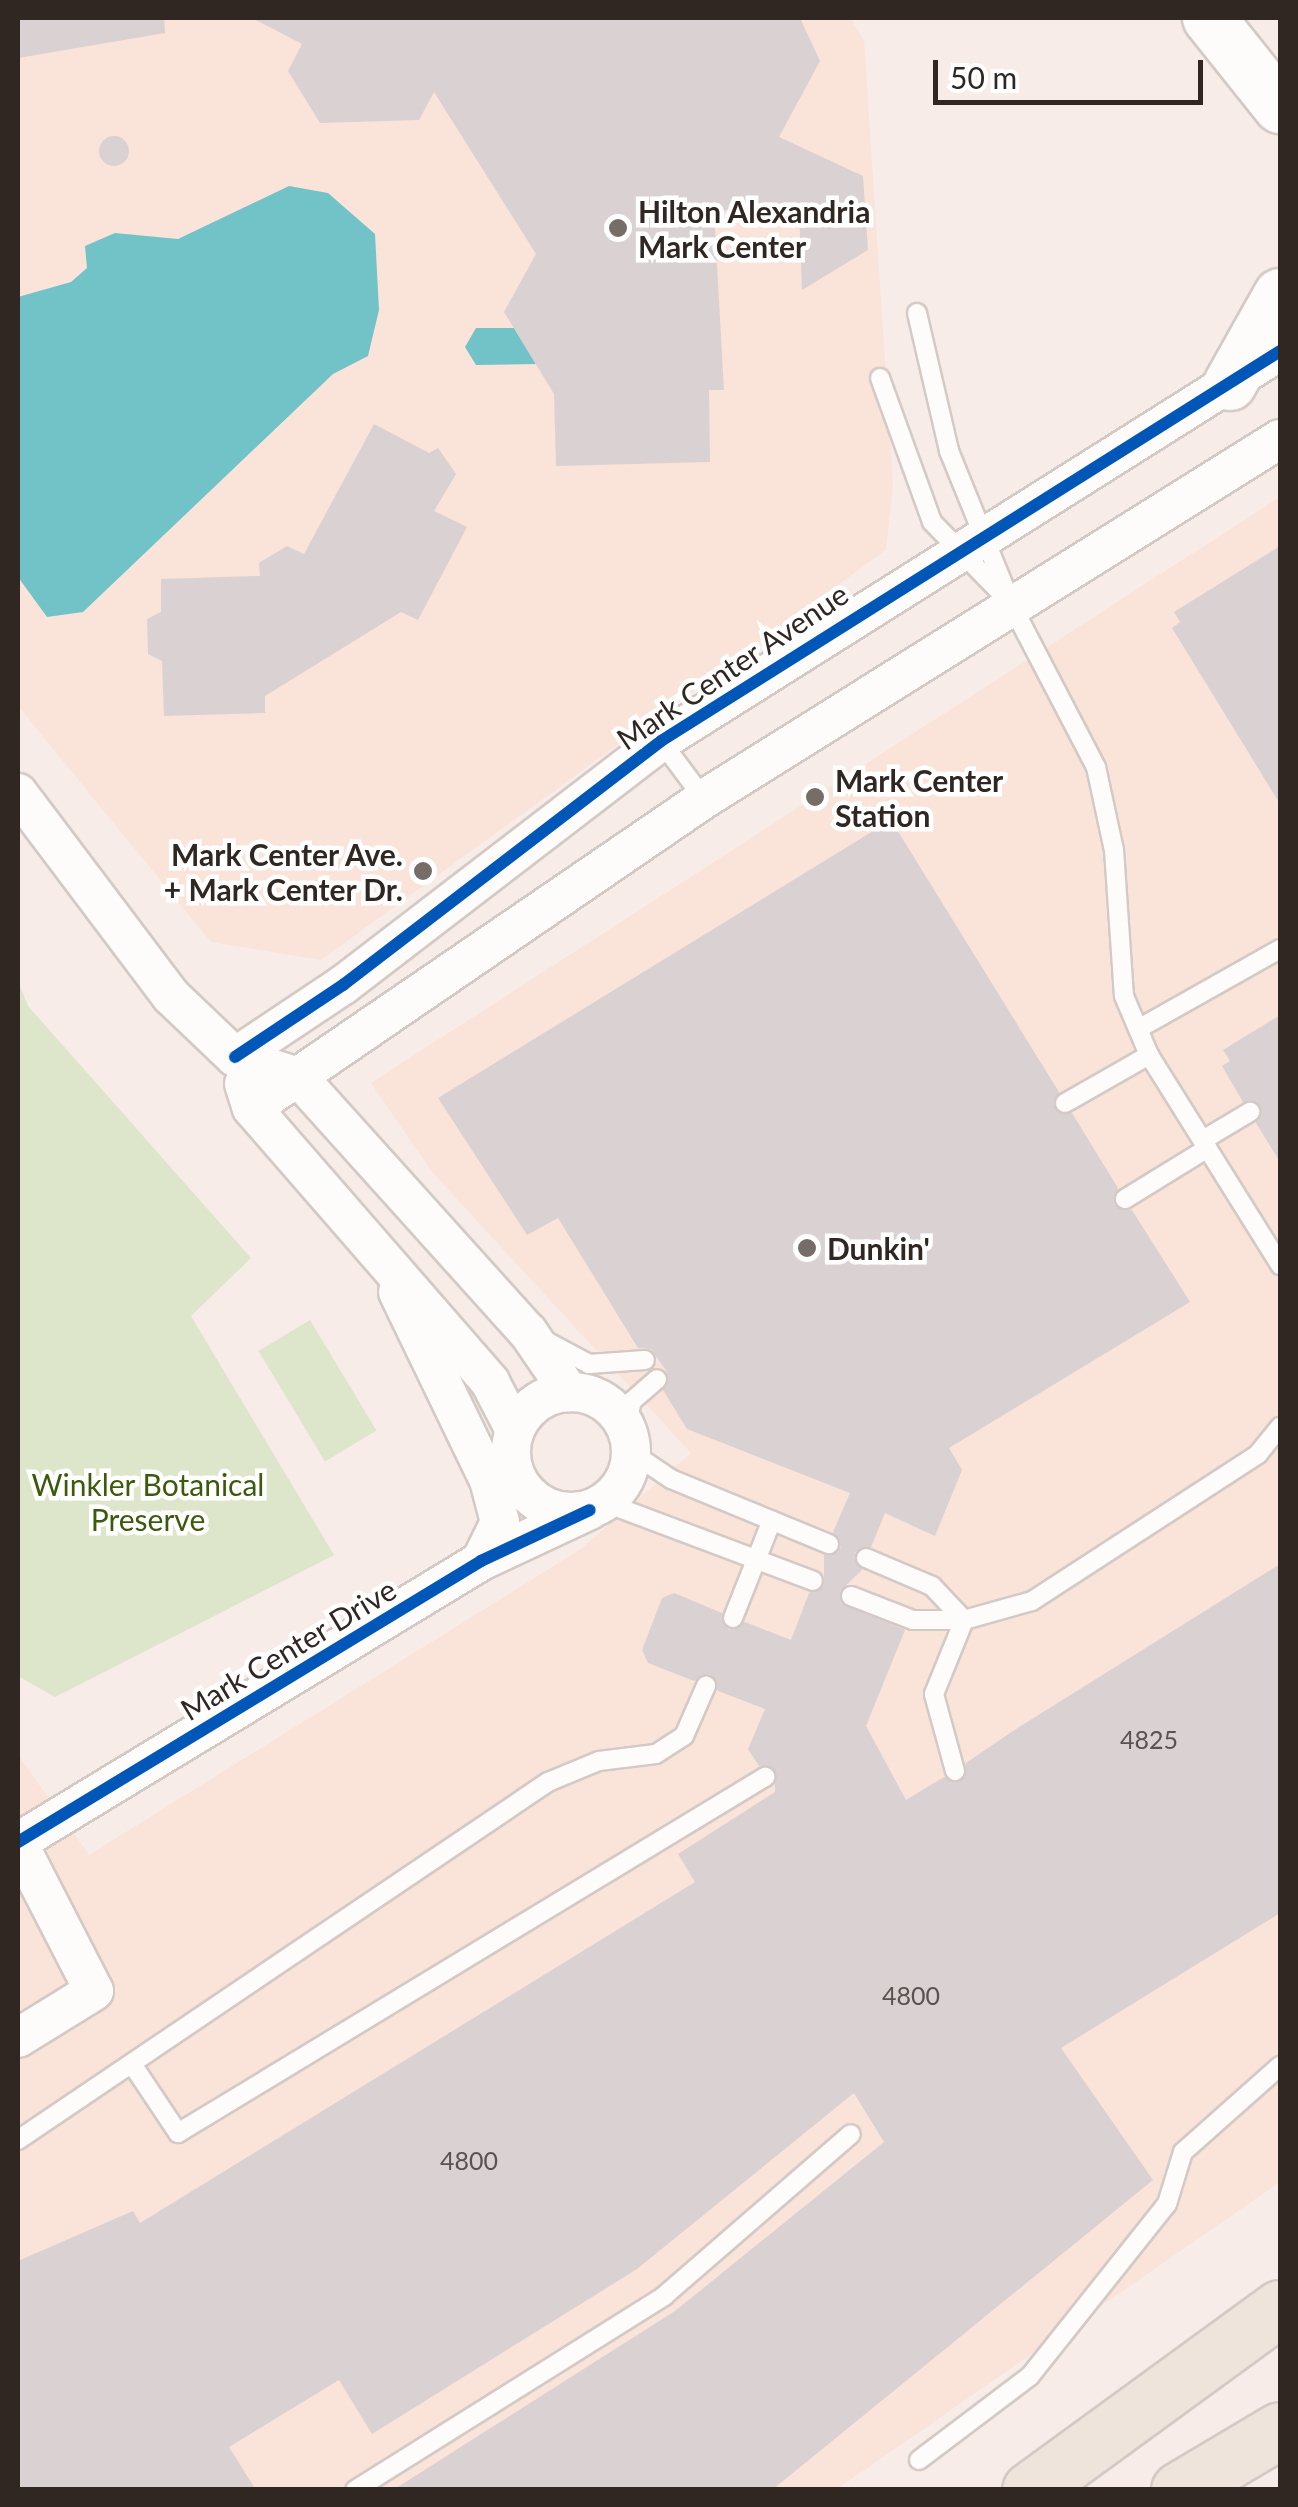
<!DOCTYPE html>
<style>
body{margin:0}
#map{position:relative;width:1298px;height:2507px;overflow:hidden;background:#f7ece7;font-family:Lato,sans-serif}
div>[style]{position:absolute}
.built>*{inset:0;background:#fae3d9}
.green>*{inset:0;background:#dde5ca;transform-origin:0 0}
.water>*{inset:0;background:#71c3c8}
.building>*{inset:0;background:#dad1d2}
.round{border-radius:50%}
.roads{filter:drop-shadow(2px 0 #d3cac5) drop-shadow(-2px 0 #d3cac5) drop-shadow(0 2px #d3cac5) drop-shadow(0 -2px #d3cac5)}
.lane>*{height:18px;margin:-9px;padding:0 9px;transform-origin:9px;border-radius:9px;background:#fefcfb}
.street>*{height:38px;margin:-19px;padding:0 19px;transform-origin:19px;border-radius:19px;background:#fefcfb}
.street>.ring{margin:-19px;padding:0;box-sizing:content-box;background:none;border:38px solid #fefcfb;border-radius:50%}
.secondary>*{height:52px;margin:-26px;padding:0 26px;transform-origin:26px;border-radius:26px;background:#fefcfb}
.highway>*{height:55px;margin:-27.5px;padding:0 27.5px;transform-origin:27.5px;border-radius:27.5px;background:#eee4dc}
.cycleway>*{height:12px;margin:-6px;padding:0 6px;transform-origin:6px;border-radius:6px;background:#0057b8}
.dots>*{width:28px;height:28px;translate:-50% -50%;box-sizing:border-box;border:5px solid #fff;border-radius:50%}
span{translate:-50% -50%;white-space:nowrap;text-align:center;line-height:1.15;-webkit-text-stroke:9px #fff;paint-order:stroke}
.number-label{font-size:25px;color:#5a524f}
.number-label span{-webkit-text-stroke-width:0}
.poi-label{font-size:30px;color:#302723;font-weight:700}
.left{translate:0 -50%;text-align:left}
.right{translate:-100% -50%;text-align:right}
.street-label{font-size:30px;color:#302723}
.park-label{font-size:30px;color:#3c5a0b}
.frame{position:absolute;inset:0;border:20px solid #302723;pointer-events:none}
.scale{position:absolute;left:933px;top:60px;width:270px;height:45px;box-sizing:border-box;border:5px solid #302723;border-top:0;padding-left:12px;font-size:30px;line-height:35px;white-space:nowrap;color:#302723;-webkit-text-stroke:8px #fff;paint-order:stroke}
</style>
<div id="map">
<div class="built">
<div style="clip-path:polygon(18px 18px,850px 18px,864px 40px,893px 485px,886px 550px,321px 960px,211px 942px,18px 706px)"></div>
<div style="clip-path:polygon(1280px 497px,1280px 2182px,837px 2489px,18px 2489px,18px 1755px,89px 1855px,581px 1549px,691px 1453px,432px 1172px,371px 1083px)"></div>
</div>
<div class="green">
<div style="clip-path:polygon(18px 981px,28px 1006px,251px 1258px,191px 1316px,334px 1555px,55px 1697px,18px 1676px)"></div>
<div style="left:310px;top:1320px;width:129px;height:60px;rotate:59deg"></div>
</div>
<div class="water">
<div style="clip-path:polygon(289px 186px,328px 193px,375px 234px,379px 310px,368px 356px,333px 374px,83px 612px,47px 617px,18px 577px,18px 297px,71px 282px,87px 268px,85px 246px,115px 233px,178px 239px)"></div>
<div style="clip-path:polygon(476px 328px,514px 328px,536px 364px,476px 365px,465px 347px)"></div>
</div>
<div class="building">
<div style="clip-path:polygon(18px 18px,164px 18px,165px 33px,18px 58px)"></div>
<div style="clip-path:polygon(252px 18px,800px 18px,820px 61px,779px 137px,863px 176px,868px 250px,802px 290px,799px 208px,714px 211px,724px 390px,709px 390px,710px 462px,556px 466px,554px 394px,504px 312px,536px 254px,434px 92px,419px 120px,320px 123px,288px 71px,302px 44px)"></div>
<div class="round" style="left:99px;top:136px;width:30px;height:30px"></div>
<div style="clip-path:polygon(374px 424px,429px 453px,438px 448px,456px 474px,434px 511px,467px 527px,418px 620px,401px 612px,265px 696px,265px 713px,164px 716px,162px 661px,148px 654px,147px 619px,161px 612px,161px 579px,260px 576px,259px 563px,287px 546px,304px 554px)"></div>
<div style="clip-path:polygon(1280px 546px,1280px 804px,1172px 628px,1180px 622px,1174px 612px)"></div>
<div style="clip-path:polygon(891px 820px,1059px 1092px,1055px 1110px,1072px 1113px,1118px 1188px,1114px 1205px,1132px 1210px,1190px 1302px,949px 1448px,962px 1470px,935px 1536px,885px 1513px,871px 1547px,855px 1552px,862px 1570px,840px 1591px,841px 1603px,905px 1630px,866px 1726px,906px 1800px,944px 1777px,963px 1780px,966px 1763px,1013px 1731px,1280px 1564px,1280px 1913px,1061px 2048px,1153px 2180px,772px 2490px,393px 2490px,675px 2311px,884px 2142px,854px 2093px,637px 2269px,372px 2434px,339px 2380px,229px 2447px,256px 2490px,18px 2490px,18px 2261px,133px 2211px,140px 2223px,695px 1882px,678px 1854px,775px 1792px,775px 1770px,759px 1766px,748px 1749px,765px 1709px,718px 1691px,710px 1674px,694px 1681px,648px 1663px,642px 1650px,662px 1598px,674px 1593px,722px 1613px,729px 1630px,745px 1622px,791px 1640px,809px 1593px,824px 1586px,824px 1555px,841px 1548px,833px 1532px,850px 1493px,687px 1429px,663px 1390px,667px 1372px,651px 1349px,638px 1348px,558px 1218px,527px 1235px,438px 1098px)"></div>
<div style="clip-path:polygon(1280px 1015px,1280px 1162px,1256px 1123px,1260px 1105px,1243px 1102px,1222px 1066px,1230px 1061px,1223px 1050px)"></div>
</div>
<div class="roads">
<div class="lane">
<div style="left:917px;top:313px;width:142px;rotate:76.9deg"></div>
<div style="left:949px;top:451px;width:165px;rotate:67.9deg"></div>
<div style="left:1011px;top:604px;width:184px;rotate:62.5deg"></div>
<div style="left:1096px;top:767px;width:85px;rotate:77.8deg"></div>
<div style="left:1114px;top:850px;width:146px;rotate:86.1deg"></div>
<div style="left:1124px;top:996px;width:64px;rotate:67deg"></div>
<div style="left:1149px;top:1055px;width:248px;rotate:58deg"></div>
<div style="left:880px;top:378px;width:153px;rotate:70.1deg"></div>
<div style="left:932px;top:522px;width:103px;rotate:45.8deg"></div>
<div style="left:661px;top:741px;width:72px;rotate:53.4deg"></div>
<div style="left:1138px;top:1029px;width:163px;rotate:-29.4deg"></div>
<div style="left:1065px;top:1103px;width:97px;rotate:-29.7deg"></div>
<div style="left:1203px;top:1140px;width:55px;rotate:-30.8deg"></div>
<div style="left:1125px;top:1199px;width:97px;rotate:-31.6deg"></div>
<div style="left:544px;top:1340px;width:51px;rotate:28.1deg"></div>
<div style="left:589px;top:1364px;width:56px;rotate:-4.1deg"></div>
<div style="left:626px;top:1425px;width:25px;rotate:-76deg"></div>
<div style="left:632px;top:1401px;width:33px;rotate:-41deg"></div>
<div style="left:631px;top:1452px;width:48px;rotate:34deg"></div>
<div style="left:671px;top:1479px;width:171px;rotate:22.4deg"></div>
<div style="left:606px;top:1503px;width:221px;rotate:20.6deg"></div>
<div style="left:866px;top:1558px;width:72px;rotate:23deg"></div>
<div style="left:932px;top:1586px;width:47px;rotate:46.7deg"></div>
<div style="left:851px;top:1596px;width:66px;rotate:21.2deg"></div>
<div style="left:913px;top:1620px;width:51px"></div>
<div style="left:964px;top:1620px;width:71px;rotate:-15.6deg"></div>
<div style="left:1032px;top:1601px;width:270px;rotate:-33deg"></div>
<div style="left:1258px;top:1454px;width:35px;rotate:-51deg"></div>
<div style="left:733px;top:1618px;width:105px;rotate:-68.3deg"></div>
<div style="left:955px;top:1771px;width:80px;rotate:-105.3deg"></div>
<div style="left:934px;top:1694px;width:80px;rotate:-67.9deg"></div>
<div style="left:132px;top:2064px;width:83px;rotate:56.3deg"></div>
<div style="left:178px;top:2133px;width:687px;rotate:-31.24deg"></div>
<div style="left:18px;top:2140px;width:640px;rotate:-34.04deg"></div>
<div style="left:548px;top:1782px;width:55px;rotate:-22.4deg"></div>
<div style="left:599px;top:1761px;width:57px;rotate:-7deg"></div>
<div style="left:656px;top:1754px;width:33px;rotate:-33deg"></div>
<div style="left:684px;top:1736px;width:55px;rotate:-66.3deg"></div>
<div style="left:919px;top:2460px;width:139px;rotate:-37.1deg"></div>
<div style="left:1030px;top:2376px;width:220px;rotate:-51.5deg"></div>
<div style="left:1167px;top:2204px;width:54px;rotate:-72.9deg"></div>
<div style="left:1183px;top:2152px;width:130px;rotate:-41.6deg"></div>
<div style="left:355px;top:2490px;width:365px;rotate:-32.1deg"></div>
<div style="left:664px;top:2296px;width:247px;rotate:-40.9deg"></div>
</div>
<div class="street">
<div style="left:18px;top:793px;width:254px;rotate:53deg"></div>
<div style="left:171px;top:996px;width:88px;rotate:43.6deg"></div>
<div style="left:235px;top:1057px;width:66px;rotate:17.6deg"></div>
<div style="left:298px;top:1077px;width:343px;rotate:48deg"></div>
<div style="left:528px;top:1332px;width:73px;rotate:55.7deg"></div>
<div style="left:235px;top:1057px;width:130px;rotate:-33.7deg"></div>
<div style="left:343px;top:985px;width:401px;rotate:-37.5deg"></div>
<div style="left:661px;top:741px;width:732px;rotate:-32.21deg"></div>
<div style="left:244px;top:1084px;width:25px;rotate:72deg"></div>
<div style="left:252px;top:1108px;width:363px;rotate:49deg"></div>
<div style="left:490px;top:1382px;width:54px;rotate:62.5deg"></div>
<div style="left:252px;top:1108px;width:548px;rotate:-34.36deg"></div>
<div style="left:704px;top:799px;width:679px;rotate:-32.01deg"></div>
<div style="left:398px;top:1292px;width:209px;rotate:64.2deg"></div>
<div style="left:489px;top:1480px;width:43px;rotate:75.3deg"></div>
<div style="left:500px;top:1522px;width:43px;rotate:116deg"></div>
<div class="ring" style="left:511px;top:1392px;width:82px;height:82px"></div>
<div style="left:18px;top:1842px;width:542px;rotate:-31.25deg"></div>
<div style="left:481px;top:1561px;width:120px;rotate:-25.1deg"></div>
<div style="left:18px;top:1843px;width:166px;rotate:62.8deg"></div>
<div style="left:94px;top:1991px;width:89px;rotate:148.3deg"></div>
</div>
<div class="secondary">
<div style="left:1209px;top:18px;width:114px;rotate:51.4deg"></div>
<div style="left:1230px;top:384px;width:102px;rotate:-60.7deg"></div>
</div>
<div class="highway">
<div style="left:1030px;top:2490px;width:309px;rotate:-36.1deg"></div>
<div style="left:1179px;top:2490px;width:117px;rotate:-30.7deg"></div>
</div>
</div>
<div class="cycleway">
<div style="left:235px;top:1057px;width:130px;rotate:-33.7deg"></div>
<div style="left:343px;top:985px;width:401px;rotate:-37.5deg"></div>
<div style="left:661px;top:741px;width:732px;rotate:-32.21deg"></div>
<div style="left:18px;top:1842px;width:542px;rotate:-31.25deg"></div>
<div style="left:481px;top:1561px;width:120px;rotate:-25.1deg"></div>
</div>
<div class="dots">
<div style="left:618px;top:228px;background:#766c68"></div>
<div style="left:815px;top:797px;background:#766c68"></div>
<div style="left:423px;top:871px;background:#766c68"></div>
<div style="left:807px;top:1248px;background:#766c68"></div>
</div>
<div class="number-label">
<span style="left:1149px;top:1739px">4825</span>
<span style="left:911px;top:1995px">4800</span>
<span style="left:469px;top:2160px">4800</span>
</div>
<div class="poi-label">
<span class="left" style="left:638px;top:228px">Hilton Alexandria<br>Mark Center</span>
<span class="left" style="left:835px;top:797px">Mark Center<br>Station</span>
<span class="right" style="left:403px;top:871px">Mark Center Ave.<br>+ Mark Center Dr.</span>
<span class="left" style="left:827px;top:1248px">Dunkin'</span>
</div>
<div class="street-label">
<span style="left:732px;top:666px;rotate:-34deg">Mark Center Avenue</span>
<span style="left:288px;top:1649px;rotate:-31deg">Mark Center Drive</span>
</div>
<div class="park-label">
<span style="left:148px;top:1501px">Winkler Botanical<br>Preserve</span>
</div>
<div class="frame"></div>
<div class="scale">50 m</div>
</div>
